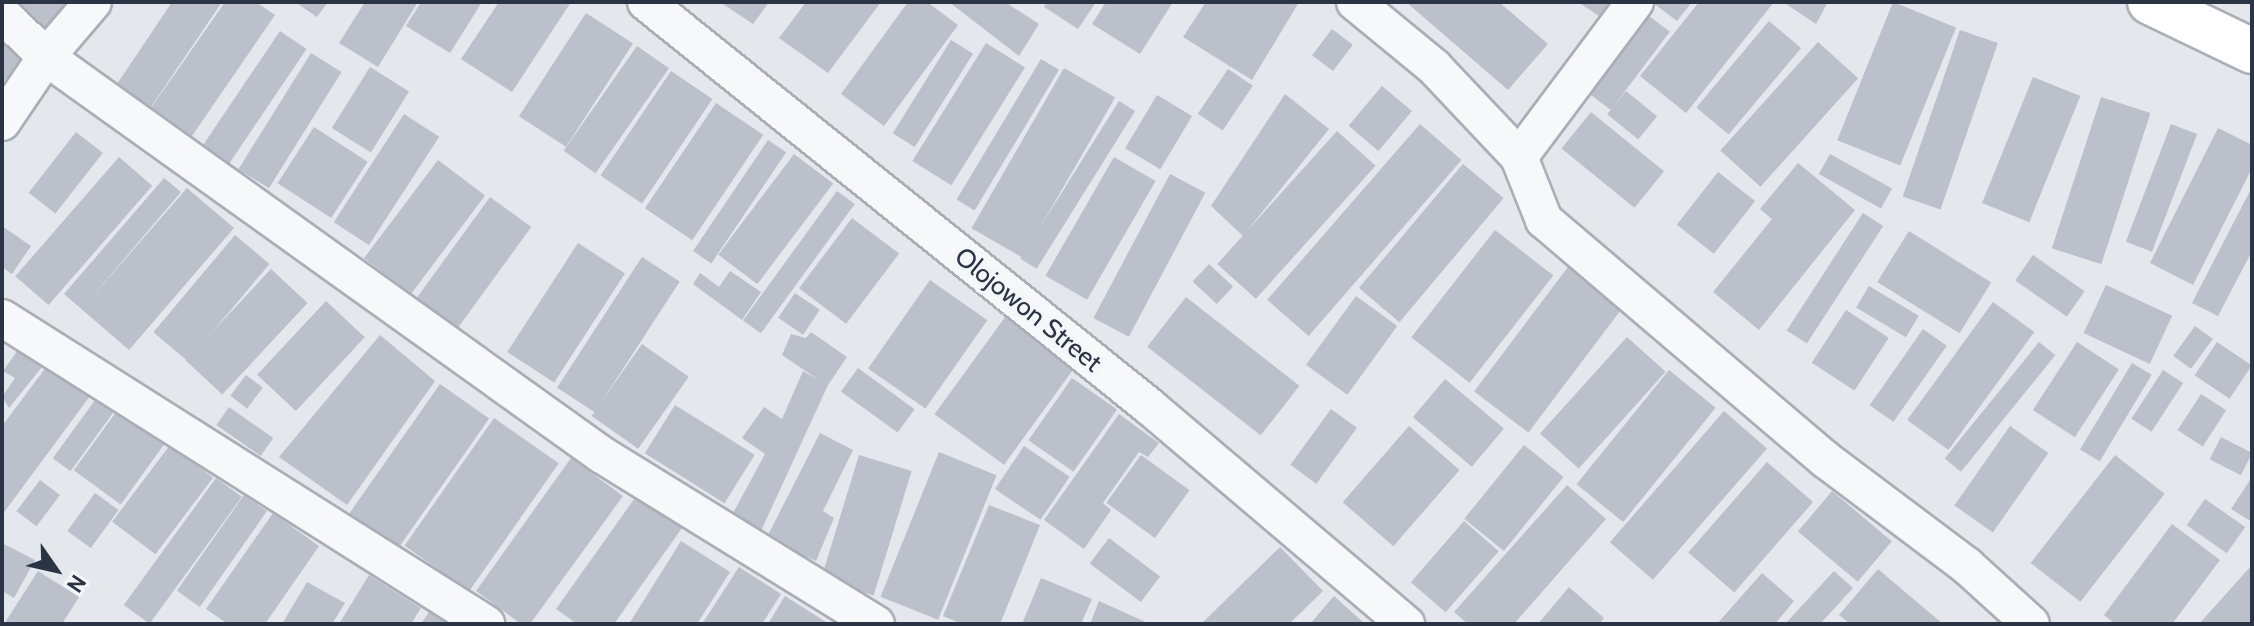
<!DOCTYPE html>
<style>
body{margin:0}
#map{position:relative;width:2254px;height:626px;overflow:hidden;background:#e4e7ec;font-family:Cabin,sans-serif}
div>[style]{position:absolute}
.building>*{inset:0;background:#bbc0ca;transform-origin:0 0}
.roads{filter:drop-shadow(2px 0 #a9aeb7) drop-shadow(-2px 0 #a9aeb7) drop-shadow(0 2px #a9aeb7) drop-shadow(0 -2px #a9aeb7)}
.street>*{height:36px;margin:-18px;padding:0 18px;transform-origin:18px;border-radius:18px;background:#f7f8fa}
.secondary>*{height:44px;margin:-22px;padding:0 22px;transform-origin:22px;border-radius:22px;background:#fff}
span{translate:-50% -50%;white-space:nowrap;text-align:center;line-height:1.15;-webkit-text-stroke:7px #f4f6f9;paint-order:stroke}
.street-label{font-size:26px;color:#2b3445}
.frame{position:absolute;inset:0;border:4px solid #2b3445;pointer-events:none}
.north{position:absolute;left:16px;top:530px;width:80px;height:80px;-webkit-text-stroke:6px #f4f6f9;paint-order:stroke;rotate:124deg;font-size:22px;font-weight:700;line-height:32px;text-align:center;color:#2b3445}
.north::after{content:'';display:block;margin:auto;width:28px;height:36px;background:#2b3445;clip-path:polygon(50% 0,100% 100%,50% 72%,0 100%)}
</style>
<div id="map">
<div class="building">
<div style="clip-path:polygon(10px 2px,72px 2px,40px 35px)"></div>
<div style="clip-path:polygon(172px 2px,222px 2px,147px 113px,113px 90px)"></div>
<div style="clip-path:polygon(225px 2px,256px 2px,275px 15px,192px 136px,151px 108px)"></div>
<div style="clip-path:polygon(295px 2px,328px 2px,317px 17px)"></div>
<div style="clip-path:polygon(365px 2px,418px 2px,378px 67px,339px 43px)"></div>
<div style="clip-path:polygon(421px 2px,482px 2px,450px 53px,406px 26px)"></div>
<div style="clip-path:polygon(499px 2px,571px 2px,512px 92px,461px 59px)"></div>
<div style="clip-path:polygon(720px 2px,769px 2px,753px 24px)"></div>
<div style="clip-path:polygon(806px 2px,881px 2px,828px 73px,779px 38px)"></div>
<div style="clip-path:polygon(908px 2px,927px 2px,958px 25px,884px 126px,841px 94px)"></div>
<div style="clip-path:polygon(949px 2px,1005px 2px,1039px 24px,1019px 56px)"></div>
<div style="clip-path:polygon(1047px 2px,1096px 2px,1078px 29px,1044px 7px)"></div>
<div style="clip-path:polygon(1106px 2px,1173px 2px,1140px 54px,1092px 24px)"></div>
<div style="clip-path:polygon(1206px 2px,1299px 2px,1252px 80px,1183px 37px)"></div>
<div style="clip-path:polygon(1406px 2px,1499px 2px,1548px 44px,1508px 90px)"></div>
<div style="clip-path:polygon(1578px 2px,1622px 2px,1608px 22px)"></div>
<div style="clip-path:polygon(1652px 2px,1692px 2px,1677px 21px)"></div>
<div style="clip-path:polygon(1699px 2px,1774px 2px,1686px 113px,1640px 76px)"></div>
<div style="clip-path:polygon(1783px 2px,1828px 2px,1816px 24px)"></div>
<div style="left:1893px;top:2px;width:68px;height:149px;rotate:22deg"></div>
<div style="left:586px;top:13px;width:56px;height:123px;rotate:33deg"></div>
<div style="left:1645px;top:13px;width:31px;height:98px;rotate:37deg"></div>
<div style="left:1769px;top:21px;width:42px;height:113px;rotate:40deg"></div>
<div style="left:1332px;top:29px;width:26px;height:33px;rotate:37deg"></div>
<div style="left:1960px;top:30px;width:40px;height:176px;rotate:19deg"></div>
<div style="left:280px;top:31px;width:32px;height:146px;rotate:34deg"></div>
<div style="clip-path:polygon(2px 37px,25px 59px,2px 83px)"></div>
<div style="left:951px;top:40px;width:26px;height:110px;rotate:32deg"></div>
<div style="left:1818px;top:42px;width:54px;height:146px;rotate:42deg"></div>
<div style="left:986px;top:43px;width:46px;height:139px;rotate:32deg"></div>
<div style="left:637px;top:46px;width:39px;height:128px;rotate:35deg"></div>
<div style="left:311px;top:53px;width:36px;height:137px;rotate:32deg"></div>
<div style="left:1041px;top:59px;width:21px;height:164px;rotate:31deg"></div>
<div style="left:370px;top:67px;width:46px;height:72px;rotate:32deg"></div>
<div style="left:1064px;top:68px;width:59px;height:185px;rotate:30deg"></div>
<div style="left:1228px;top:69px;width:30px;height:54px;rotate:34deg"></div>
<div style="left:671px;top:71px;width:50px;height:126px;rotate:34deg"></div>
<div style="left:2033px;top:77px;width:51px;height:136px;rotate:22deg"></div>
<div style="left:1382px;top:86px;width:39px;height:52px;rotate:40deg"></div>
<div style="left:1626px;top:91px;width:40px;height:30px;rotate:39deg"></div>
<div style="clip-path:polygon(1285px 94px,1329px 129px,1243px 236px,1211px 206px)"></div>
<div style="left:1157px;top:95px;width:41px;height:62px;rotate:31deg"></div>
<div style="left:2101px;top:97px;width:52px;height:159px;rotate:18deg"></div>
<div style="left:1119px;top:101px;width:19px;height:186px;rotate:32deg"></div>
<div style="left:716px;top:103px;width:57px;height:127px;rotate:34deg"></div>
<div style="left:1591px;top:112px;width:94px;height:47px;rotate:39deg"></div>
<div style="left:404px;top:114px;width:42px;height:129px;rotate:33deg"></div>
<div style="left:1420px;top:124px;width:55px;height:233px;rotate:41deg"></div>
<div style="left:2171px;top:124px;width:28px;height:126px;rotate:21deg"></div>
<div style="left:314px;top:127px;width:64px;height:67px;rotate:33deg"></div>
<div style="clip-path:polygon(2218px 128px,2252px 145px,2252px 168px,2193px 285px,2150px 263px)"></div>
<div style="left:1337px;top:131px;width:52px;height:179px;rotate:42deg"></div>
<div style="left:76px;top:132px;width:34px;height:77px;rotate:38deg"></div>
<div style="left:768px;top:140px;width:22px;height:134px;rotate:34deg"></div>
<div style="left:794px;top:154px;width:49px;height:126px;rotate:37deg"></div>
<div style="left:1830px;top:154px;width:71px;height:23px;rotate:29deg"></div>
<div style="left:119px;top:157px;width:44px;height:158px;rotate:41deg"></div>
<div style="left:1114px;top:157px;width:48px;height:137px;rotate:30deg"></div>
<div style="left:438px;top:160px;width:59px;height:123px;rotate:37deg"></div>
<div style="clip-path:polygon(1798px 163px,1855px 210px,1759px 330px,1713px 292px,1772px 219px,1760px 209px)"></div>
<div style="left:1463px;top:164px;width:53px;height:162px;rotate:40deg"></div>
<div style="left:1718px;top:172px;width:47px;height:67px;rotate:38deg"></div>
<div style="left:1170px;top:174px;width:40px;height:163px;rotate:28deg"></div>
<div style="clip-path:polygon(164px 178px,181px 192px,86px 304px,187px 188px,234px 228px,129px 350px,64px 294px)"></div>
<div style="clip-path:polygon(2252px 187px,2252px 251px,2218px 316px,2192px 303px)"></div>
<div style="left:837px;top:191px;width:22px;height:160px;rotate:36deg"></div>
<div style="left:490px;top:197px;width:51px;height:125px;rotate:36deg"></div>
<div style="left:1863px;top:213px;width:24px;height:140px;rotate:33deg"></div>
<div style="left:852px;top:218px;width:59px;height:88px;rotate:37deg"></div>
<div style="clip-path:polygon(2px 226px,31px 246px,12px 274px,2px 267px)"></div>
<div style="left:1495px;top:230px;width:74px;height:136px;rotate:38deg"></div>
<div style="left:1909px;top:231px;width:97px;height:60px;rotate:32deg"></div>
<div style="left:235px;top:235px;width:45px;height:127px;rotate:40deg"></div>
<div style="left:578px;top:243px;width:56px;height:130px;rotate:33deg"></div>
<div style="left:2033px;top:255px;width:63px;height:31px;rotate:35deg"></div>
<div style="left:642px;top:257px;width:45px;height:156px;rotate:33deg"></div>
<div style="left:1571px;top:263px;width:68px;height:161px;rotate:37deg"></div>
<div style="left:1209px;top:264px;width:33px;height:24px;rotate:43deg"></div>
<div style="left:271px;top:269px;width:50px;height:125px;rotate:43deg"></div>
<div style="clip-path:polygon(730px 271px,761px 292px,742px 320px,693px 284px,700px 273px,719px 287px)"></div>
<div style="left:930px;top:280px;width:70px;height:108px;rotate:35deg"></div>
<div style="left:2106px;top:285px;width:73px;height:53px;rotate:25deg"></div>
<div style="left:1869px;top:286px;width:58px;height:25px;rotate:31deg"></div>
<div style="left:795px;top:293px;width:30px;height:30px;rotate:34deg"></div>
<div style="left:1356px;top:296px;width:51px;height:85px;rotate:36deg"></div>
<div style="left:1186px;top:297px;width:144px;height:63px;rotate:38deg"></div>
<div style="left:326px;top:301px;width:53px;height:101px;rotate:43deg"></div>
<div style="left:1993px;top:302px;width:51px;height:146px;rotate:36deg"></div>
<div style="left:1846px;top:310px;width:51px;height:63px;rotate:33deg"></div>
<div style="left:1008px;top:313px;width:86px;height:125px;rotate:36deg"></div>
<div style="left:2195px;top:326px;width:22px;height:37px;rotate:36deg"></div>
<div style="left:1923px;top:329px;width:29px;height:93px;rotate:35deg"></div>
<div style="clip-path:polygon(811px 332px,847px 357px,828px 385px,761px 531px,731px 517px,765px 454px,742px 438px,764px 407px,782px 419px,803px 371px,820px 381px,782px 355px,791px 334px,806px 338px)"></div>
<div style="clip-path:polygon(380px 335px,435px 381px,347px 505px,279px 457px)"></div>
<div style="left:1627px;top:337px;width:52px;height:130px;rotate:42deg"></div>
<div style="clip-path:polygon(25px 340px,50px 357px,9px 408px,2px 397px,15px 378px,3px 371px)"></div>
<div style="left:2039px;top:342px;width:21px;height:150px;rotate:39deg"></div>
<div style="left:2077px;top:342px;width:50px;height:81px;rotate:33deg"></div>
<div style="left:2217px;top:342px;width:42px;height:40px;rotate:34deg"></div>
<div style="left:642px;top:344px;width:57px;height:88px;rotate:35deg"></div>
<div style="clip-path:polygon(53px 358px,96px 388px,2px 515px,2px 426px)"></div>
<div style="left:2132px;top:363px;width:23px;height:101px;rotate:31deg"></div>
<div style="left:858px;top:368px;width:70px;height:29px;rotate:36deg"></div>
<div style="left:1669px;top:370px;width:60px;height:147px;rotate:39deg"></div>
<div style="left:2163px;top:370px;width:24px;height:58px;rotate:33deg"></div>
<div style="left:246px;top:375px;width:21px;height:26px;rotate:37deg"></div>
<div style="left:1072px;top:378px;width:55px;height:76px;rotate:35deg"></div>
<div style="left:1445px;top:379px;width:77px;height:50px;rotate:40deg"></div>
<div style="left:440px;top:384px;width:60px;height:158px;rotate:35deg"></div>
<div style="left:2201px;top:394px;width:30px;height:43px;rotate:33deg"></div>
<div style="left:98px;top:396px;width:22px;height:77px;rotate:36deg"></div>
<div style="left:675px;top:405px;width:94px;height:57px;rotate:32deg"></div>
<div style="left:229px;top:407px;width:54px;height:22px;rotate:35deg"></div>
<div style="left:119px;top:408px;width:58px;height:77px;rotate:36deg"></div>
<div style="left:1331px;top:409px;width:32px;height:69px;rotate:36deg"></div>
<div style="left:1724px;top:411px;width:57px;height:174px;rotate:41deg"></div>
<div style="clip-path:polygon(1119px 414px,1159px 443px,1148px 457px,1139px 452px,1103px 503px,1111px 510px,1084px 549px,1044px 520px)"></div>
<div style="left:494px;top:418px;width:79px;height:156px;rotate:35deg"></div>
<div style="left:1409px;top:426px;width:67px;height:101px;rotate:41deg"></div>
<div style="left:2010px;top:426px;width:47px;height:97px;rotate:35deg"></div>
<div style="clip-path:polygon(820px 433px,853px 450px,823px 511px,834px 518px,816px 561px,766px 539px)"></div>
<div style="left:2221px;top:437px;width:35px;height:25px;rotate:27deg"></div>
<div style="left:170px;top:445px;width:54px;height:96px;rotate:37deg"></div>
<div style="left:1524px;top:445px;width:51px;height:95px;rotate:39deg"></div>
<div style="left:1024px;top:446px;width:55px;height:52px;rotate:34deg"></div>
<div style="left:939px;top:452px;width:62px;height:156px;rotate:22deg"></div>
<div style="left:859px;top:455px;width:55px;height:130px;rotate:17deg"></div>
<div style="left:1141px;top:455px;width:60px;height:59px;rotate:36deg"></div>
<div style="left:2115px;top:455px;width:63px;height:137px;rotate:38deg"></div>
<div style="clip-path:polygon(571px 458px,623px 496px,530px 624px,521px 624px,476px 591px)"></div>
<div style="left:1767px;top:462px;width:61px;height:120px;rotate:41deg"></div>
<div style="clip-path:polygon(2252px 477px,2252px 522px,2231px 509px)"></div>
<div style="left:216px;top:478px;width:32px;height:157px;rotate:36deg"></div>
<div style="left:40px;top:480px;width:25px;height:39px;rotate:37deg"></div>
<div style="clip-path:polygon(1567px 485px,1606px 519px,1514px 624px,1468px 624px,1454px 612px)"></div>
<div style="left:1832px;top:491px;width:78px;height:53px;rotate:40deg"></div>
<div style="left:95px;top:493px;width:29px;height:47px;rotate:36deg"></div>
<div style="left:244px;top:495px;width:28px;height:117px;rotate:35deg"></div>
<div style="clip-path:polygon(637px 495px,682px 528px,614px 624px,577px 624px,556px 609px)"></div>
<div style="left:2205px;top:499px;width:49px;height:32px;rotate:35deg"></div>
<div style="clip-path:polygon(989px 505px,1040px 525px,1000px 624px,962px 624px,943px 616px)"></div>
<div style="clip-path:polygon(273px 513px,319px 546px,265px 624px,228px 624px,206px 609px)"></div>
<div style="left:1464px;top:521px;width:46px;height:81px;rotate:41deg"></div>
<div style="clip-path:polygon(2172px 524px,2220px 560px,2172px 624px,2115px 624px,2104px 615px)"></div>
<div style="left:1109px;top:538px;width:64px;height:32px;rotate:37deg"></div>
<div style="clip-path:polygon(681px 541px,730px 572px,697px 624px,629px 624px)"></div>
<div style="clip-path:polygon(2px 543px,35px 560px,14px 598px,2px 591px)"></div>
<div style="clip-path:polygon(1280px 547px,1323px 591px,1289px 624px,1201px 624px)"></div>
<div style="clip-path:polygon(2252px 565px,2252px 624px,2199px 624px)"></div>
<div style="clip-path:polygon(739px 567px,781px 594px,762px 624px,702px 624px)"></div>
<div style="clip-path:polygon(1878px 569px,1943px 624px,1850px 624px,1839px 615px)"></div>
<div style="clip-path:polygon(38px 571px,79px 597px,62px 624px,10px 624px,6px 621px)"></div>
<div style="clip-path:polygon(1834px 571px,1853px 588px,1820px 624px,1785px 624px)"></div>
<div style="clip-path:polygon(1762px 573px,1794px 601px,1775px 624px,1717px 624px)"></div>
<div style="clip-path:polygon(369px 575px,421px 608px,411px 624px,339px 624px)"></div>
<div style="clip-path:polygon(1041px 578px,1092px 599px,1081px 624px,1022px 624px)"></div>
<div style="clip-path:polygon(307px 582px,345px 603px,332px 624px,282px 624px)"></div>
<div style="clip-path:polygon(1569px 587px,1604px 618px,1599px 624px,1538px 624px)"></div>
<div style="clip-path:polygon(785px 596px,829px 624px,768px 624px)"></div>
<div style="clip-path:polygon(1334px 596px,1365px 624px,1310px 624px)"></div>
<div style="clip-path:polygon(1099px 601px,1150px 624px,1090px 624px)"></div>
<div style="clip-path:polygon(429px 612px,449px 624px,421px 624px)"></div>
</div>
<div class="roads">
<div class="street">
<div style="left:646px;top:2px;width:647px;rotate:38.78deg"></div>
<div style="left:1150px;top:407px;width:336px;rotate:40.3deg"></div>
<div style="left:1355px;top:2px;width:102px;rotate:39.4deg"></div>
<div style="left:1434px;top:67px;width:124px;rotate:46.6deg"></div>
<div style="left:1519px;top:157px;width:68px;rotate:68.4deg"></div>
<div style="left:1544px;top:220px;width:370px;rotate:40.4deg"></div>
<div style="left:1826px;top:460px;width:176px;rotate:36.9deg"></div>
<div style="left:1967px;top:566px;width:86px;rotate:42.2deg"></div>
<div style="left:2px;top:14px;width:62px;rotate:44.3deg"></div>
<div style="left:46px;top:57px;width:684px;rotate:35.6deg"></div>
<div style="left:602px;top:455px;width:322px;rotate:31.7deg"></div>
<div style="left:2px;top:122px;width:78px;rotate:-55.9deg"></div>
<div style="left:46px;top:57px;width:72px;rotate:-49.5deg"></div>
<div style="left:1519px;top:157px;width:194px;rotate:-53.2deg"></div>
<div style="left:2px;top:318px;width:573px;rotate:32.3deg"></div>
</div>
<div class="secondary">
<div style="left:2150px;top:2px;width:113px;rotate:25.7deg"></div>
</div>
</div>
<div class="street-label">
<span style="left:1028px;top:310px;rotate:39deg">Olojowon Street</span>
</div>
<div class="frame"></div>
<div class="north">N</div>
</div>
